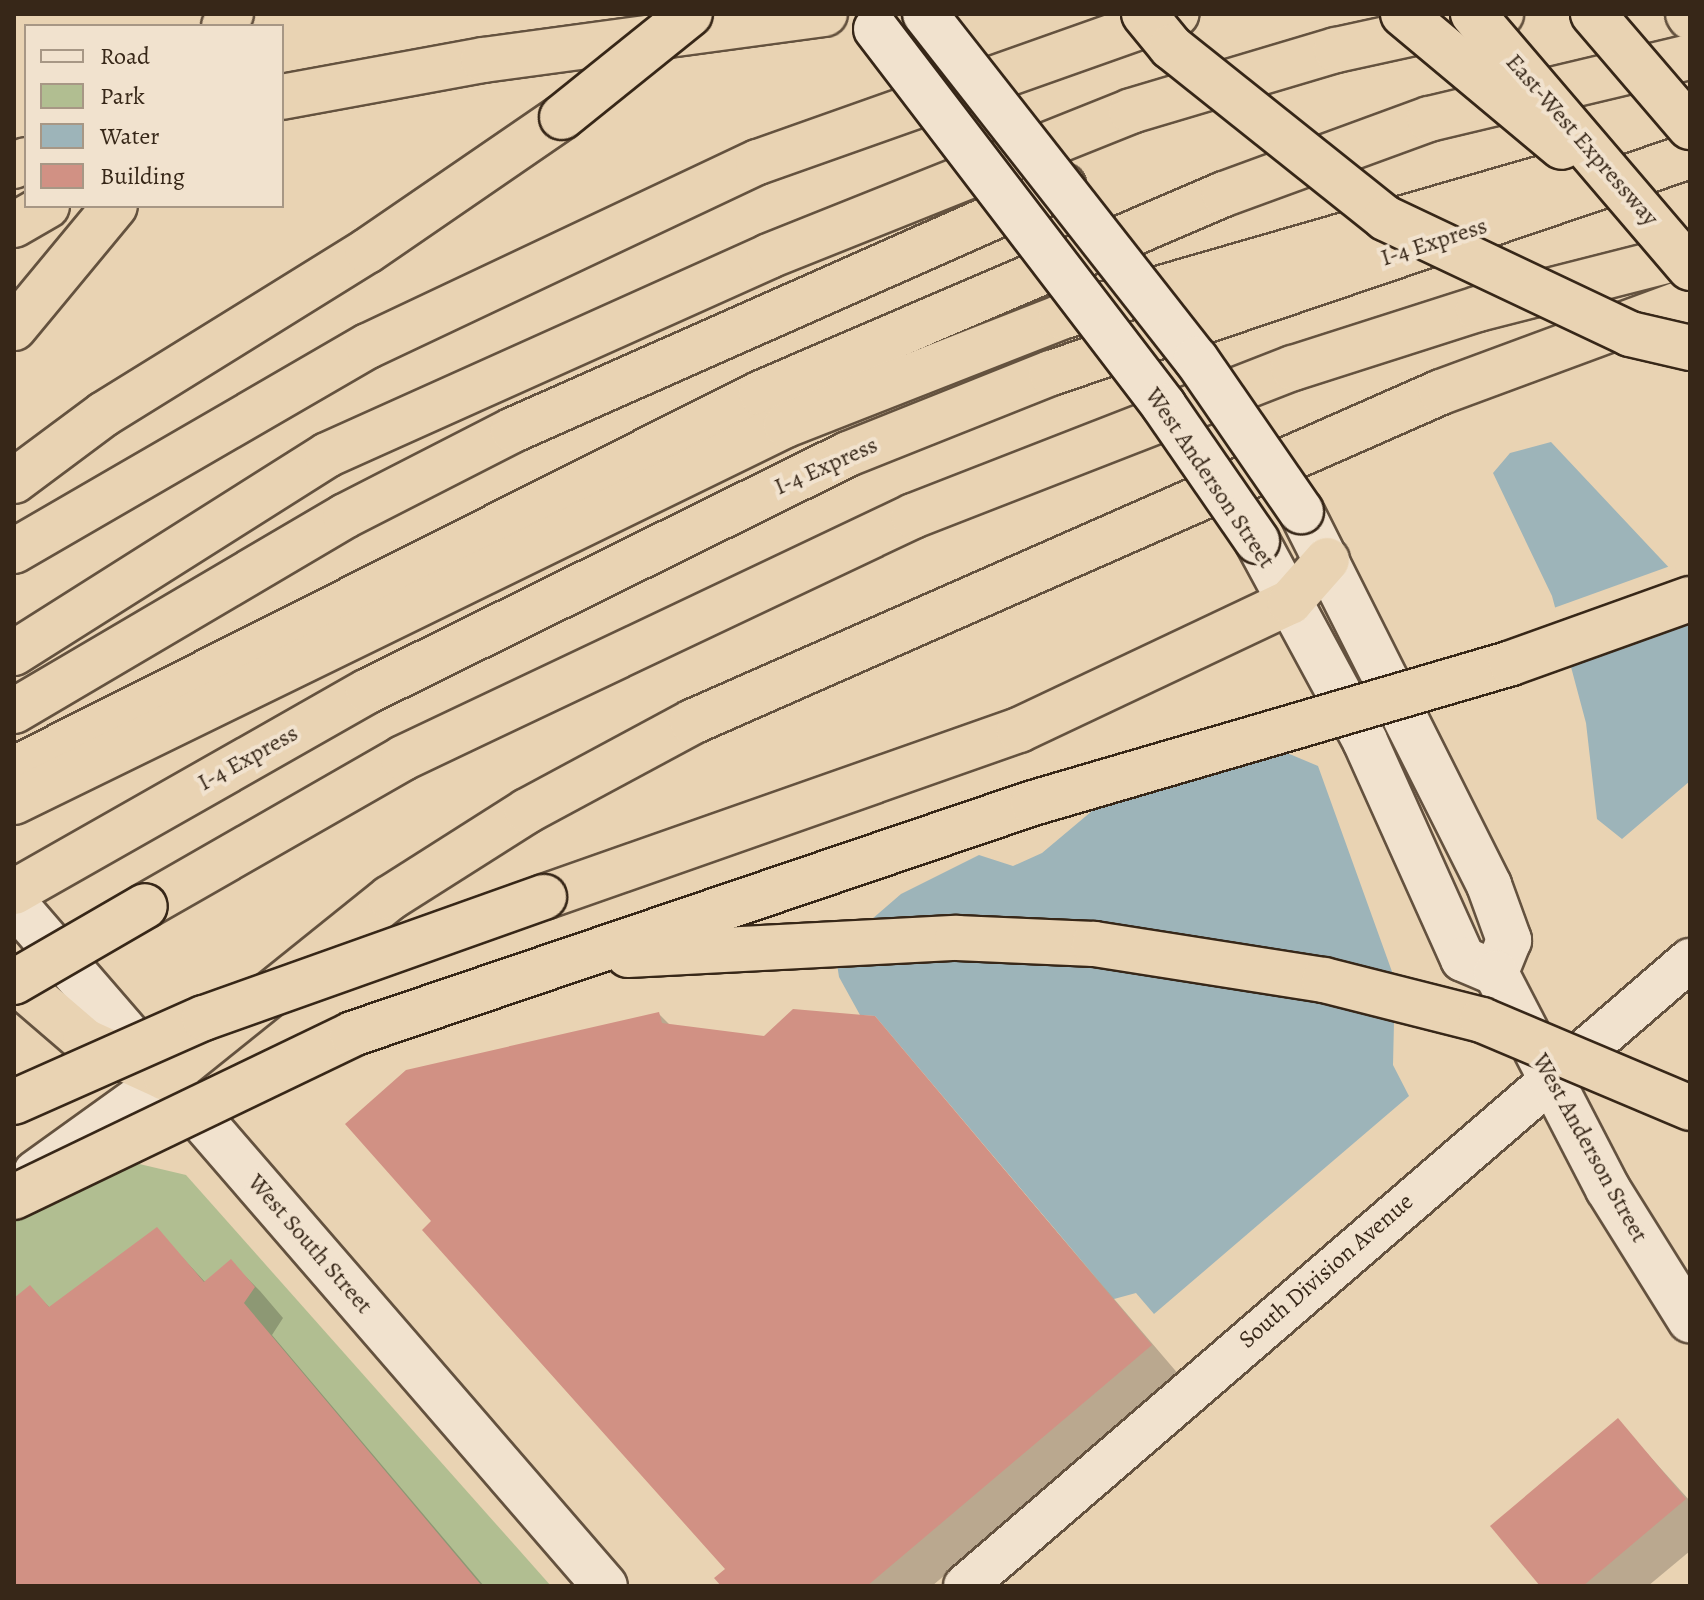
<!DOCTYPE html>
<style>
body{margin:0}
#map{position:relative;width:1704px;height:1600px;overflow:hidden;background:#e9d3b3;font-family:Alegreya,serif}
div>[style]{position:absolute}
.green>*{inset:0;background:#b1be91}
.water>*{inset:0;background:#9db4b9}
.pier>*{inset:0;background:#e9d3b3}
.shadow>*{inset:0;background:#0003}
.building>*{inset:0;background:#d19184}
.roads{filter:drop-shadow(2px 0 #64523f) drop-shadow(-2px 0 #64523f) drop-shadow(0 2px #64523f) drop-shadow(0 -2px #64523f)}
.tertiary>*{height:42px;margin:-21px;padding:0 21px;transform-origin:21px;border-radius:21px;background:#f1e2ce}
.secondary>*{height:44px;margin:-22px;padding:0 22px;transform-origin:22px;border-radius:22px;background:#f1e2ce}
.motorway>*{height:44px;margin:-22px;padding:0 22px;transform-origin:22px;border-radius:22px;background:#e9d3b3}
.bridges{filter:drop-shadow(2px 0 #372718) drop-shadow(-2px 0 #372718) drop-shadow(0 2px #372718) drop-shadow(0 -2px #372718)}
.secondary-bridge>*{height:44px;margin:-22px;padding:0 22px;transform-origin:22px;border-radius:22px;background:#f1e2ce}
.motorway-bridge>*{height:44px;margin:-22px;padding:0 22px;transform-origin:22px;border-radius:22px;background:#e9d3b3}
span{translate:-50% -50%;white-space:nowrap;text-align:center;line-height:1.15;-webkit-text-stroke:8px #f1e2ce;paint-order:stroke}
.street-label{font-size:24px;color:#372718}
.frame{position:absolute;inset:0;border:16px solid #372718;pointer-events:none}
.legend{position:absolute;left:24px;top:24px;width:260px;height:184px;box-sizing:border-box;background:#f1e2ce;border:2px solid #a79785;margin:0;padding:10px 14px;list-style:none;font-size:24px;color:#372718}
.legend li{display:flex;align-items:center;gap:16px;height:40px}
.legend b{width:40px;border:2px solid #a79785}
</style>
<div id="map">
<div class="green">
<div style="clip-path:polygon(131px 1162px,186px 1175px,551px 1586px,14px 1586px,14px 1217px)"></div>
</div>
<div class="water">
<div style="clip-path:polygon(1551px 442px,1690px 590px,1690px 781px,1622px 839px,1597px 819px,1586px 723px,1552px 596px,1493px 473px,1510px 453px)"></div>
<div style="clip-path:polygon(1280px 750px,1318px 766px,1395px 980px,1393px 1065px,1409px 1096px,1154px 1314px,1136px 1293px,1114px 1299px,875px 1016px,860px 1015px,839px 977px,835px 951px,901px 894px,979px 855px,1013px 866px,1042px 853px,1092px 811px,1228px 758px)"></div>
</div>
<div class="pier">
<div style="clip-path:polygon(1673px 565px,1690px 584px,1563px 656px,1551px 609px)"></div>
</div>
<div class="shadow">
<div style="clip-path:polygon(659px 1014px,671px 1026px,765px 1038px,874px 1018px,1180px 1376px,932px 1586px,723px 1586px,728px 1570px)"></div>
<div style="clip-path:polygon(156px 1229px,206px 1283px,231px 1262px,260px 1291px,283px 1318px,272px 1335px,484px 1586px,14px 1586px,14px 1301px,30px 1287px,50px 1308px)"></div>
<div style="clip-path:polygon(1618px 1421px,1690px 1501px,1690px 1551px,1648px 1586px,1543px 1586px)"></div>
</div>
<div class="building">
<div style="clip-path:polygon(793px 1009px,875px 1016px,1152px 1345px,867px 1586px,721px 1586px,714px 1578px,725px 1569px,422px 1230px,431px 1221px,345px 1124px,406px 1070px,659px 1012px,662px 1023px,764px 1036px)"></div>
<div style="clip-path:polygon(157px 1227px,204px 1282px,231px 1259px,255px 1287px,244px 1303px,482px 1586px,14px 1586px,14px 1298px,30px 1285px,49px 1307px)"></div>
<div style="clip-path:polygon(1618px 1418px,1686px 1499px,1583px 1586px,1540px 1586px,1490px 1526px)"></div>
</div>
<div class="roads">
<div class="tertiary">
<div style="left:35px;top:1172px;width:161px;rotate:-35.7deg"></div>
<div style="left:965px;top:1586px;width:958px;rotate:-40.81deg"></div>
</div>
<div class="secondary">
<div style="left:1301px;top:511px;width:419px;rotate:63.3deg"></div>
<div style="left:1489px;top:885px;width:59px;rotate:70deg"></div>
<div style="left:1509px;top:940px;width:35px;rotate:112deg"></div>
<div style="left:1257px;top:541px;width:227px;rotate:61.6deg"></div>
<div style="left:1365px;top:741px;width:239px;rotate:65.8deg"></div>
<div style="left:1463px;top:959px;width:36px;rotate:23deg"></div>
<div style="left:1496px;top:973px;width:243px;rotate:62.6deg"></div>
<div style="left:1608px;top:1189px;width:155px;rotate:58deg"></div>
<div style="left:14px;top:903px;width:903px;rotate:49.13deg"></div>
</div>
<div class="motorway">
<div style="left:1688px;top:14px;width:4px;rotate:56deg"></div>
<div style="left:224px;top:26px;width:14px;rotate:-60deg"></div>
<div style="left:282px;top:97px;width:204px;rotate:-10.4deg"></div>
<div style="left:483px;top:60px;width:345px;rotate:-7.7deg"></div>
<div style="left:14px;top:166px;width:13px;rotate:-27deg"></div>
<div style="left:14px;top:225px;width:38px;rotate:-30deg"></div>
<div style="left:14px;top:328px;width:158px;rotate:-50.4deg"></div>
<div style="left:14px;top:481px;width:112px;rotate:-36.7deg"></div>
<div style="left:104px;top:414px;width:309px;rotate:-31.8deg"></div>
<div style="left:367px;top:251px;width:237px;rotate:-34.5deg"></div>
<div style="left:14px;top:551px;width:409px;rotate:-30.1deg"></div>
<div style="left:368px;top:346px;width:431px;rotate:-25.3deg"></div>
<div style="left:758px;top:162px;width:444px;rotate:-19.5deg"></div>
<div style="left:14px;top:653px;width:370px;rotate:-32.3deg"></div>
<div style="left:327px;top:455px;width:485px;rotate:-24.2deg"></div>
<div style="left:769px;top:256px;width:390px;rotate:-21.8deg"></div>
<div style="left:1131px;top:111px;width:214px;rotate:-16.6deg"></div>
<div style="left:1336px;top:50px;width:169px;rotate:-12.3deg"></div>
<div style="left:14px;top:711px;width:384px;rotate:-30.5deg"></div>
<div style="left:345px;top:516px;width:189px;rotate:-27.1deg"></div>
<div style="left:513px;top:430px;width:602px;rotate:-23.92deg"></div>
<div style="left:14px;top:769px;width:836px;rotate:-26.72deg"></div>
<div style="left:761px;top:393px;width:504px;rotate:-23.26deg"></div>
<div style="left:1224px;top:194px;width:218px;rotate:-20.1deg"></div>
<div style="left:1429px;top:119px;width:268px;rotate:-13.4deg"></div>
<div style="left:14px;top:802px;width:859px;rotate:-26.03deg"></div>
<div style="left:786px;top:425px;width:295px;rotate:-21.4deg"></div>
<div style="left:1061px;top:317px;width:527px;rotate:-16.09deg"></div>
<div style="left:14px;top:892px;width:407px;rotate:-29.6deg"></div>
<div style="left:368px;top:691px;width:535px;rotate:-26.28deg"></div>
<div style="left:848px;top:454px;width:219px;rotate:-21.8deg"></div>
<div style="left:1051px;top:373px;width:675px;rotate:-18.76deg"></div>
<div style="left:544px;top:897px;width:504px;rotate:-19.37deg"></div>
<div style="left:1019px;top:730px;width:300px;rotate:-25.3deg"></div>
<div style="left:1290px;top:602px;width:56px;rotate:-48.6deg"></div>
<div style="left:145px;top:906px;width:297px;rotate:-29.8deg"></div>
<div style="left:403px;top:758px;width:565px;rotate:-25.38deg"></div>
<div style="left:913px;top:516px;width:408px;rotate:-21.3deg"></div>
<div style="left:1293px;top:368px;width:194px;rotate:-17.7deg"></div>
<div style="left:1478px;top:309px;width:219px;rotate:-14.3deg"></div>
<div style="left:14px;top:980px;width:94px;rotate:40.7deg"></div>
<div style="left:85px;top:1041px;width:89px;rotate:24.6deg"></div>
<div style="left:166px;top:1078px;width:287px;rotate:-38.8deg"></div>
<div style="left:390px;top:898px;width:162px;rotate:-32.4deg"></div>
<div style="left:527px;top:811px;width:187px;rotate:-28.3deg"></div>
<div style="left:692px;top:722px;width:818px;rotate:-23.78deg"></div>
<div style="left:1441px;top:392px;width:265px;rotate:-20.3deg"></div>
</div>
</div>
<div class="bridges">
<div class="secondary-bridge">
<div style="left:925px;top:14px;width:439px;rotate:51.9deg"></div>
<div style="left:1196px;top:359px;width:185px;rotate:55.4deg"></div>
<div style="left:876px;top:29px;width:474px;rotate:52.6deg"></div>
<div style="left:1164px;top:406px;width:164px;rotate:55.4deg"></div>
</div>
<div class="motorway-bridge">
<div style="left:1144px;top:14px;width:43px;rotate:50.7deg"></div>
<div style="left:1171px;top:47px;width:274px;rotate:38.6deg"></div>
<div style="left:1385px;top:218px;width:271px;rotate:25.3deg"></div>
<div style="left:1630px;top:334px;width:62px;rotate:13.1deg"></div>
<div style="left:1403px;top:14px;width:207px;rotate:39.9deg"></div>
<div style="left:1473px;top:14px;width:334px;rotate:49.5deg"></div>
<div style="left:1593px;top:14px;width:149px;rotate:49.4deg"></div>
<div style="left:562px;top:117px;width:164px;rotate:-38.8deg"></div>
<div style="left:628px;top:955px;width:329px;rotate:-3deg"></div>
<div style="left:957px;top:938px;width:137px;rotate:2.5deg"></div>
<div style="left:1094px;top:944px;width:233px;rotate:8.9deg"></div>
<div style="left:1324px;top:980px;width:163px;rotate:14.2deg"></div>
<div style="left:1482px;top:1020px;width:226px;rotate:22.9deg"></div>
<div style="left:14px;top:982px;width:151px;rotate:-30.1deg"></div>
<div style="left:14px;top:1102px;width:208px;rotate:-23.9deg"></div>
<div style="left:204px;top:1018px;width:361px;rotate:-19.6deg"></div>
<div style="left:14px;top:1197px;width:375px;rotate:-25.7deg"></div>
<div style="left:352px;top:1034px;width:719px;rotate:-18.74deg"></div>
<div style="left:1033px;top:803px;width:498px;rotate:-16.3deg"></div>
<div style="left:1511px;top:663px;width:190px;rotate:-19.7deg"></div>
</div>
</div>
<div class="street-label">
<span style="left:1582px;top:140px;rotate:49deg">East-West Expressway</span>
<span style="left:1434px;top:242px;rotate:-18deg">I-4 Express</span>
<span style="left:826px;top:466px;rotate:-24deg">I-4 Express</span>
<span style="left:1210px;top:478px;rotate:56deg">West Anderson Street</span>
<span style="left:248px;top:758px;rotate:-29deg">I-4 Express</span>
<span style="left:1590px;top:1148px;rotate:61deg">West Anderson Street</span>
<span style="left:310px;top:1244px;rotate:49deg">West South Street</span>
<span style="left:1326px;top:1271px;rotate:-41deg">South Division Avenue</span>
</div>
<div class="frame"></div>
<ul class="legend">
<li><b style="height:10px;background:#f1e2ce"></b>Road</li>
<li><b style="height:22px;background:#b1be91"></b>Park</li>
<li><b style="height:22px;background:#9db4b9"></b>Water</li>
<li><b style="height:22px;background:#d19184"></b>Building</li>
</ul>
</div>
